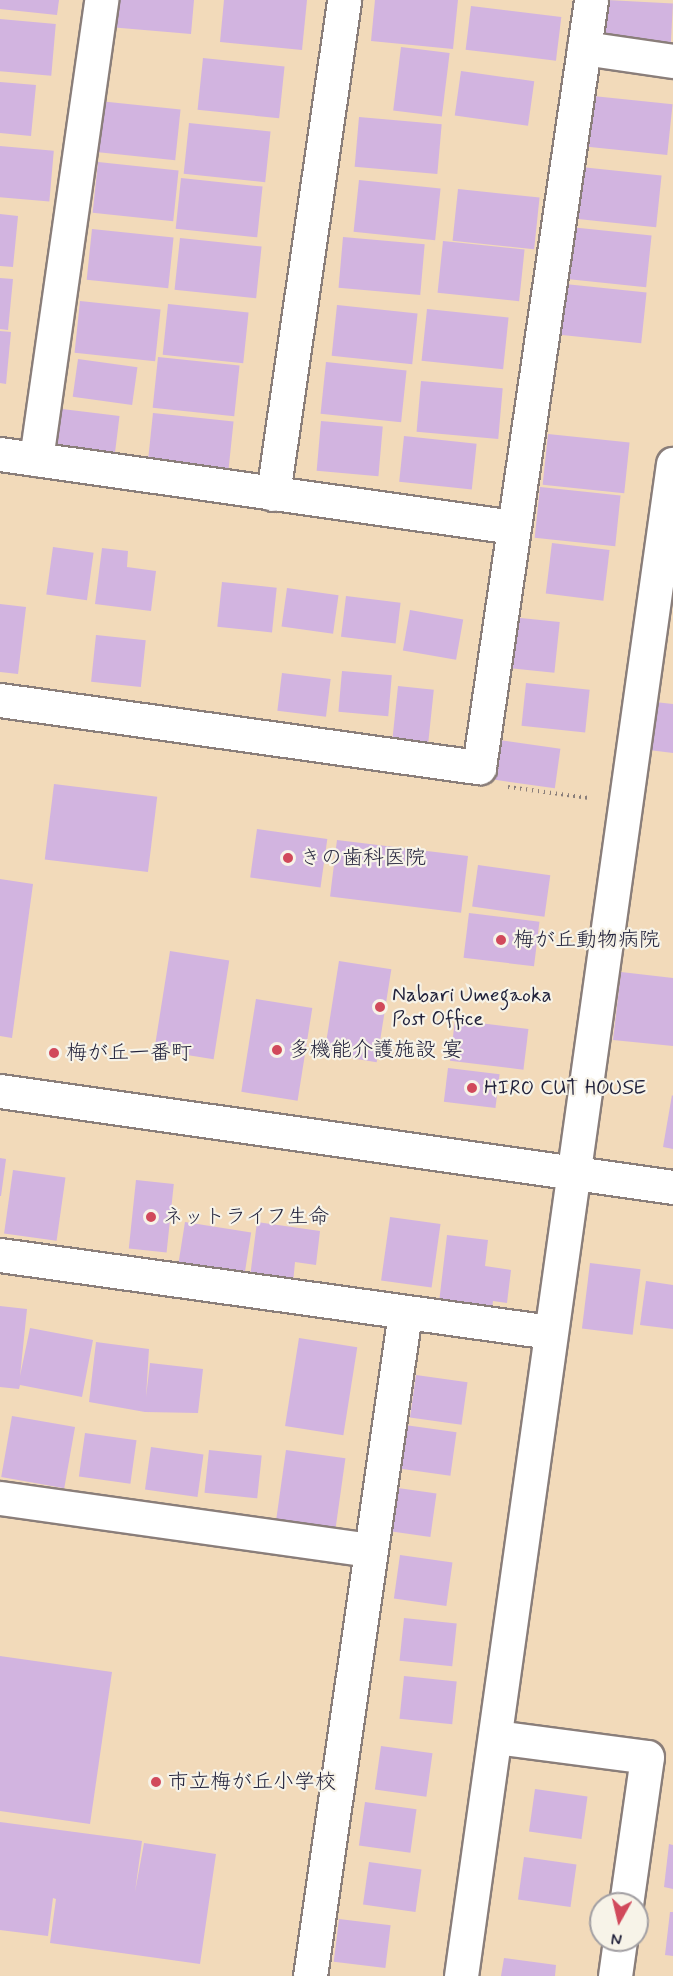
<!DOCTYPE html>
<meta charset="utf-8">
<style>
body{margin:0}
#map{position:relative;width:673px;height:1976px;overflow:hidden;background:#f2daba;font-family:Mynerve,"Klee One",sans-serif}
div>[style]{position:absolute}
.building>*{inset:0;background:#d2b4e0;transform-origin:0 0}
.path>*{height:4px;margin-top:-2px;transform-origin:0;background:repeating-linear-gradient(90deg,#8a7e7a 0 1.5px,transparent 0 6px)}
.roads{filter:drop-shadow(2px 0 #8a7e7a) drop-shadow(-2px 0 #8a7e7a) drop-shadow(0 2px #8a7e7a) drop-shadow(0 -2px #8a7e7a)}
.minor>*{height:33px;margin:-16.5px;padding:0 16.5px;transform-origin:16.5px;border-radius:16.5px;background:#fff}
.dots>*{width:16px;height:16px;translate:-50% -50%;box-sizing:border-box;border:3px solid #f7f3e8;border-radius:50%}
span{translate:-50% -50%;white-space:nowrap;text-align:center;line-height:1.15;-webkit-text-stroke:4.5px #f7f3e8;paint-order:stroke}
.poi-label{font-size:21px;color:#22223b}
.left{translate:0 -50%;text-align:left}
.north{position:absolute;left:589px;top:1892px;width:60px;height:60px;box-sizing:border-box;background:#f7f3e8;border:2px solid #a29fa3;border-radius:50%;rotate:188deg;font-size:16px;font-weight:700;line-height:24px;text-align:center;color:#22223b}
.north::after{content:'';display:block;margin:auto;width:21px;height:27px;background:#d1495b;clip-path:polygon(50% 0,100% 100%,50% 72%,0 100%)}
</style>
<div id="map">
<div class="building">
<div style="clip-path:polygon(0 0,59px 0,57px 15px,0 9px)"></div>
<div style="clip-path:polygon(111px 0,194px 0,191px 34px,109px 27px)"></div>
<div style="clip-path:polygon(224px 0,307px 0,302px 50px,220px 42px)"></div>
<div style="clip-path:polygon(375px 0,458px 0,453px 49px,371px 41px)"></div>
<div style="left:607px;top:0;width:66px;height:48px;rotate:3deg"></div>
<div style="left:471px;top:6px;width:91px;height:44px;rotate:7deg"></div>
<div style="left:0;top:19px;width:56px;height:52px;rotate:5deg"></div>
<div style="left:401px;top:47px;width:49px;height:64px;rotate:7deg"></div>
<div style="left:203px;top:58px;width:82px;height:52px;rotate:6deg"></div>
<div style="left:461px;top:71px;width:74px;height:45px;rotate:8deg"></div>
<div style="clip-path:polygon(0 82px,36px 85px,31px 136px,0 133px)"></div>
<div style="left:593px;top:96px;width:80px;height:51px;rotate:6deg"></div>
<div style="left:99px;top:101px;width:82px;height:51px;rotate:6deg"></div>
<div style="left:359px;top:117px;width:83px;height:50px;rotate:5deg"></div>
<div style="left:189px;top:123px;width:82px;height:51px;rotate:6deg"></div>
<div style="left:0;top:146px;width:54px;height:51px;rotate:5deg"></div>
<div style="left:98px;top:162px;width:81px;height:51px;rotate:6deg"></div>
<div style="left:581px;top:167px;width:81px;height:52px;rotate:6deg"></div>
<div style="left:181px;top:178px;width:82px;height:51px;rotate:6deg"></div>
<div style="left:359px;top:180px;width:82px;height:52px;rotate:6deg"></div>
<div style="left:458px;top:189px;width:82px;height:52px;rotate:6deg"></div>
<div style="clip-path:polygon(0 214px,18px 216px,13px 267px,0 266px)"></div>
<div style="left:570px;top:227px;width:82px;height:52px;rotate:6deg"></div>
<div style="left:92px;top:229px;width:82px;height:51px;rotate:6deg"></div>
<div style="left:343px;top:237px;width:82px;height:51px;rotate:5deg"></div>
<div style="left:180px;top:238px;width:82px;height:52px;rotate:6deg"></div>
<div style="left:443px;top:241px;width:82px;height:52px;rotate:6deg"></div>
<div style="clip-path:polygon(0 278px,13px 279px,8px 330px,0 329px)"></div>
<div style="left:565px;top:284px;width:82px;height:51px;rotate:6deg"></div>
<div style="left:80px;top:301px;width:81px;height:52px;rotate:6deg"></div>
<div style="left:168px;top:304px;width:81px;height:51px;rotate:6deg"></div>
<div style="left:337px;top:305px;width:81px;height:51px;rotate:6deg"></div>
<div style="left:427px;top:309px;width:82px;height:52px;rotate:6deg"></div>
<div style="clip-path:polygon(0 331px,11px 332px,6px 384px,0 383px)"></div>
<div style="left:158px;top:357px;width:82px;height:51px;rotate:6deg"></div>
<div style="left:78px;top:359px;width:60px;height:38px;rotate:8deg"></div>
<div style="left:326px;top:362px;width:81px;height:52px;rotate:6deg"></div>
<div style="left:421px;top:381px;width:82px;height:51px;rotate:5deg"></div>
<div style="left:54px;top:408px;width:66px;height:44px;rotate:7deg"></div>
<div style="left:153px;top:413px;width:81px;height:52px;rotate:6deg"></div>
<div style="left:321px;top:421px;width:62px;height:50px;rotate:5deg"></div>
<div style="left:548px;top:434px;width:82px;height:51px;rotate:6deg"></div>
<div style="left:404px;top:436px;width:73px;height:46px;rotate:6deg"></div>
<div style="left:540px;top:487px;width:81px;height:51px;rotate:6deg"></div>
<div style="left:552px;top:543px;width:58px;height:51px;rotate:7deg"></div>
<div style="left:53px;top:547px;width:41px;height:48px;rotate:8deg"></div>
<div style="clip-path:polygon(102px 548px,128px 551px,127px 567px,156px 571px,151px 611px,95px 604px)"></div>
<div style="left:222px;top:582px;width:55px;height:45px;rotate:6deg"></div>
<div style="left:287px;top:588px;width:52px;height:39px;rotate:8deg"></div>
<div style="left:346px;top:596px;width:55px;height:41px;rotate:7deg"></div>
<div style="clip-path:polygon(0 604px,26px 607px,18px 674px,0 672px)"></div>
<div style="left:410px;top:610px;width:54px;height:41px;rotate:10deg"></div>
<div style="left:511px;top:617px;width:49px;height:51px;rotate:6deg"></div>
<div style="left:96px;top:635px;width:50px;height:47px;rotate:6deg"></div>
<div style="left:342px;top:671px;width:50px;height:41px;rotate:5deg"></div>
<div style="left:282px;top:673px;width:49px;height:38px;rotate:7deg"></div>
<div style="left:526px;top:683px;width:64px;height:43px;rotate:6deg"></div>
<div style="left:398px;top:686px;width:36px;height:63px;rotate:6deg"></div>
<div style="clip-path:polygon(655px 702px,673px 704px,673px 753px,649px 750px)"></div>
<div style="left:499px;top:740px;width:62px;height:40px;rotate:8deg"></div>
<div style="left:54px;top:784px;width:104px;height:76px;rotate:7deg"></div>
<div style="left:257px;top:829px;width:71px;height:49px;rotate:8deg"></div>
<div style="left:337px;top:840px;width:132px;height:57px;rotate:7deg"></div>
<div style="left:478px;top:865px;width:73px;height:42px;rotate:8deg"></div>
<div style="clip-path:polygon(0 879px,33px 884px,12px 1038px,0 1036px)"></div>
<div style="left:469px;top:913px;width:71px;height:45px;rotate:7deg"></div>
<div style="left:170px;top:951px;width:60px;height:100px;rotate:9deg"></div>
<div style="left:339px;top:961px;width:53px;height:94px;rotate:9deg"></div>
<div style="clip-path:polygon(621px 972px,673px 978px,673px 1046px,613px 1040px)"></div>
<div style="left:256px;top:999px;width:57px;height:94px;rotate:9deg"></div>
<div style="left:455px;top:1020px;width:74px;height:41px;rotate:7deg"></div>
<div style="left:448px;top:1068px;width:52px;height:34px;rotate:7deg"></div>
<div style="clip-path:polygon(672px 1095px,673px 1096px,673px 1149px,663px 1147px)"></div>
<div style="clip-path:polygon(0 1158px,6px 1159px,1px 1196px,0 1196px)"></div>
<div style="left:13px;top:1170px;width:53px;height:64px;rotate:8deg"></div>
<div style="left:136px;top:1180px;width:38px;height:69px;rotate:6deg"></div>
<div style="left:390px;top:1217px;width:51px;height:64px;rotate:8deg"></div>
<div style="left:185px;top:1222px;width:67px;height:55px;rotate:9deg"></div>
<div style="clip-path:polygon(257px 1222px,320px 1231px,316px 1265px,295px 1262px,293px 1283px,250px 1277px)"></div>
<div style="clip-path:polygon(447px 1235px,488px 1240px,485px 1266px,511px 1270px,507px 1303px,493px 1301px,491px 1318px,438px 1311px)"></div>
<div style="left:590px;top:1263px;width:51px;height:66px;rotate:7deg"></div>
<div style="clip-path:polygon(646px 1281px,673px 1285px,673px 1329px,640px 1325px)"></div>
<div style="clip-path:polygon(0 1306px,27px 1309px,20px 1376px,30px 1328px,93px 1340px,82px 1397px,20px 1385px,19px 1389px,0 1387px)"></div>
<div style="left:299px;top:1338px;width:59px;height:89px;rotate:9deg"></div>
<div style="clip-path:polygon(96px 1342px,149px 1349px,146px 1397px,150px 1363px,203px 1369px,198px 1413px,145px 1412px,89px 1402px)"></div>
<div style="left:416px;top:1375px;width:52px;height:43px;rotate:8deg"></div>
<div style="left:12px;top:1416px;width:64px;height:62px;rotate:10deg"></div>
<div style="left:405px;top:1425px;width:52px;height:44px;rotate:8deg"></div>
<div style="left:85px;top:1433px;width:52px;height:44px;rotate:8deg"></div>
<div style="left:151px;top:1447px;width:53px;height:43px;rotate:8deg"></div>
<div style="left:209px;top:1450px;width:53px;height:43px;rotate:6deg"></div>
<div style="left:286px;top:1450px;width:60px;height:72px;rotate:8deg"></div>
<div style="left:384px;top:1486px;width:53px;height:44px;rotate:8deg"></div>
<div style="left:400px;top:1555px;width:53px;height:44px;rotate:8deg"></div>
<div style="left:404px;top:1618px;width:53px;height:43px;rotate:6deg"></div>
<div style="clip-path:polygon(0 1656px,112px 1672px,90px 1824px,0 1811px)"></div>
<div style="left:404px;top:1676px;width:53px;height:43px;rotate:6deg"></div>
<div style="left:381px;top:1746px;width:52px;height:44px;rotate:8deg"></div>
<div style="left:535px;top:1789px;width:53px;height:43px;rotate:8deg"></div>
<div style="left:365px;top:1802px;width:52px;height:44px;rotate:8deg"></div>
<div style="clip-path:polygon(0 1822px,142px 1841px,135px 1892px,144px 1843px,216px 1854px,200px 1964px,50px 1943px,56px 1899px,53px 1898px,48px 1936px,0 1930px)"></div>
<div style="clip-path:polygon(669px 1844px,673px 1845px,673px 1889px,664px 1887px)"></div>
<div style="left:524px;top:1857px;width:53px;height:43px;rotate:8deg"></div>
<div style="left:369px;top:1862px;width:53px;height:43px;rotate:8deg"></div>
<div style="clip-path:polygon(670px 1912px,673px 1912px,673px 1956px,665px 1955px)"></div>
<div style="left:339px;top:1919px;width:52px;height:43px;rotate:7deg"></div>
<div style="clip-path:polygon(504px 1958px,556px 1965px,555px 1976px,501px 1976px)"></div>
</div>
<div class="path">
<div style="left:508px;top:787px;width:82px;rotate:7.7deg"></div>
</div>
<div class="roads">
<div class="minor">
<div style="left:584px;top:48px;width:90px;rotate:8.3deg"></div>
<div style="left:0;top:454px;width:518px;rotate:8.1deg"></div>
<div style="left:36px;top:459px;width:464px;rotate:-81.9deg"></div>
<div style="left:273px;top:494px;width:499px;rotate:-81.8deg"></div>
<div style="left:0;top:700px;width:484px;rotate:8deg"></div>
<div style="left:479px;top:767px;width:775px;rotate:-81.69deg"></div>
<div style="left:0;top:1091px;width:680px;rotate:8.12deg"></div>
<div style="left:0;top:1255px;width:555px;rotate:7.97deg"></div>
<div style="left:0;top:1498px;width:374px;rotate:8deg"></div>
<div style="left:496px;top:1737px;width:152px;rotate:7.5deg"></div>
<div style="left:647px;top:1757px;width:148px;rotate:98.1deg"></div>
<div style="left:310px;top:1976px;width:670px;rotate:-81.85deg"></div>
<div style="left:461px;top:1976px;width:1527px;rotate:-82.02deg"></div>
<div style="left:615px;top:1976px;width:36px;rotate:-82deg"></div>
</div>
</div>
<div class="dots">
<div style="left:288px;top:858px;background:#d1495b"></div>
<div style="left:501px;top:940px;background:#d1495b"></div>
<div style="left:380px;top:1007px;background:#d1495b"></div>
<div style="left:277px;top:1050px;background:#d1495b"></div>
<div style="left:54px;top:1053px;background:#d1495b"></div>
<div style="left:472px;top:1088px;background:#d1495b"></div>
<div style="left:151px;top:1217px;background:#d1495b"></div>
<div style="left:156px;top:1782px;background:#d1495b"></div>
</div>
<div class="poi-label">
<span class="left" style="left:300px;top:858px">きの歯科医院</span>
<span class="left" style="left:513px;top:940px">梅が丘動物病院</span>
<span class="left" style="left:392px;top:1007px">Nabari Umegaoka<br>Post Office</span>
<span class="left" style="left:289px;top:1050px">多機能介護施設 宴</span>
<span class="left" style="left:66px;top:1053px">梅が丘一番町</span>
<span class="left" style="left:484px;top:1088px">HIRO CUT HOUSE</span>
<span class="left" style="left:163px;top:1217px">ネットライフ生命</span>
<span class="left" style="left:168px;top:1782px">市立梅が丘小学校</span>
</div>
<div class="north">N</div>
</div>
